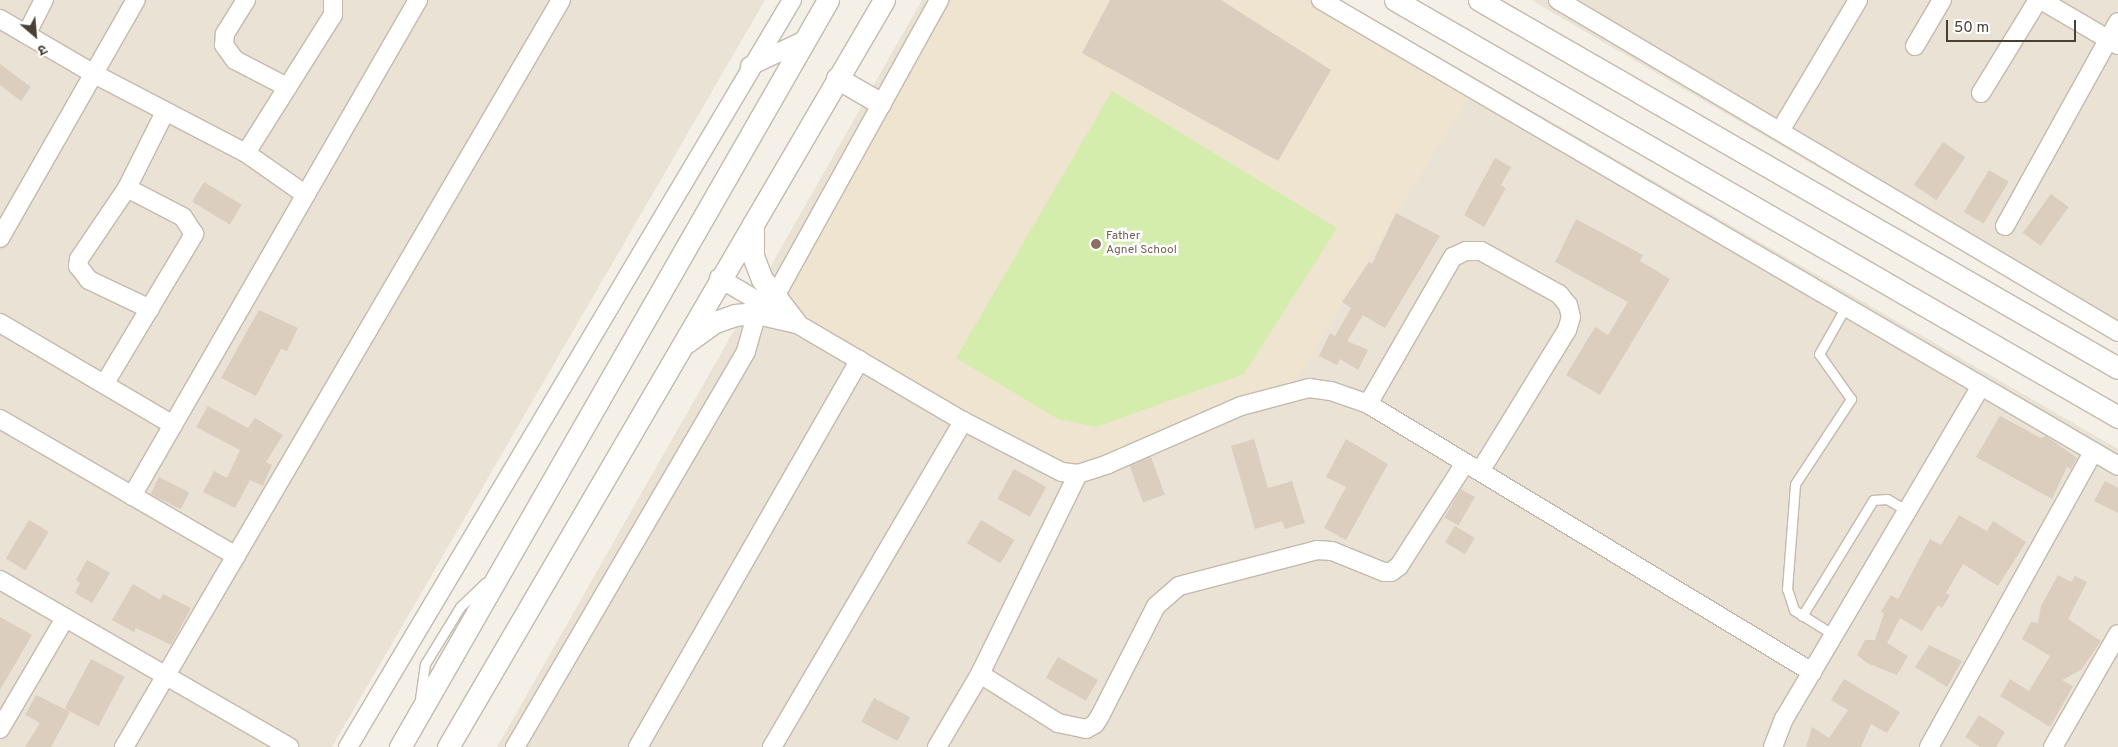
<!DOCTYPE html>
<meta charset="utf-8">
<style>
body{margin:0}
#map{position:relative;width:2118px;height:747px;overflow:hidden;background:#f5f0e7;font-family:Overpass,"Noto Sans Devanagari",sans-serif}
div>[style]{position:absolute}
.residential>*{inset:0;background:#e9e2d5}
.education>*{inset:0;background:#efe4d0}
.green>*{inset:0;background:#d4edac}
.building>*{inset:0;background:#dbcebf;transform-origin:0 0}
.roads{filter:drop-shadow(1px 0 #c4baac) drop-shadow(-1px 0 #c4baac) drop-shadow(0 1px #c4baac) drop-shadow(0 -1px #c4baac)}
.service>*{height:9px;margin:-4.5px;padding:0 4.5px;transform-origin:4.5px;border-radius:4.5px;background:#fff}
.minor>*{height:18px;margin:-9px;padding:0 9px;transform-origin:9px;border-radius:9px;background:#fff}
.tertiary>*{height:21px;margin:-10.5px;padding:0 10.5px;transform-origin:10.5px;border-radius:10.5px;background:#fff}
.dots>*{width:14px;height:14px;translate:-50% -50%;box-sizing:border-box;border:2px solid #fff;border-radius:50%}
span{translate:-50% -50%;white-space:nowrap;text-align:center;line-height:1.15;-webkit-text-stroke:5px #fff;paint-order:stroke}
.education-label{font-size:12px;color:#785e54}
.left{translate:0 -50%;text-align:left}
.north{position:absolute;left:10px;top:10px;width:50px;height:50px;-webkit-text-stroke:4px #fff;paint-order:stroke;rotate:153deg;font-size:14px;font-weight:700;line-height:20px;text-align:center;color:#494035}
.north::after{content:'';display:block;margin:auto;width:18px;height:22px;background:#494035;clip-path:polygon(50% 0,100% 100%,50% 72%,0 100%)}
.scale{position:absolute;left:1946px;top:20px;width:130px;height:22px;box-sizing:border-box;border:2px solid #494035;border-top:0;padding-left:6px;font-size:15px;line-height:18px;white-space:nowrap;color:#494035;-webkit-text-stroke:4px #fff;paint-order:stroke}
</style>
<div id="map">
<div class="residential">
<div style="clip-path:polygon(0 0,765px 0,332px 747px,0 747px)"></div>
<div style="clip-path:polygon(922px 0,1341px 0,2118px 449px,2118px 747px,497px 747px)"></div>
<div style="clip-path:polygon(1531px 0,2118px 0,2118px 342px)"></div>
</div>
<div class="education">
<div style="clip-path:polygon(952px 0,1304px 0,1470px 97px,1403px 203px,1293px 387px,1080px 467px,1057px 461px,1001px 434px,808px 321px,790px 301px,791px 285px,888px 107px)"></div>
</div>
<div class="green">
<div style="clip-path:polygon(1112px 91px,1337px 228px,1244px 374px,1096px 427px,1058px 419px,956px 358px)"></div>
</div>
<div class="building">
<div style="clip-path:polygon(1110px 0,1221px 0,1331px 70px,1278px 161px,1082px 53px)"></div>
<div style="clip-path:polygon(0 64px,31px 87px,21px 101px,0 85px)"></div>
<div style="left:1943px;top:142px;width:27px;height:52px;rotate:34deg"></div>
<div style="clip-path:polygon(1495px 158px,1511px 167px,1501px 185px,1506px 188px,1484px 227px,1464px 215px)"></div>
<div style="left:1989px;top:170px;width:23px;height:49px;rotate:31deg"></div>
<div style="left:204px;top:182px;width:44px;height:23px;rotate:31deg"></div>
<div style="left:2051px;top:194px;width:22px;height:48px;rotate:36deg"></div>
<div style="clip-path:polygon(1396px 213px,1440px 236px,1385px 328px,1363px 315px,1347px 341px,1368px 350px,1358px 370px,1340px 359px,1337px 365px,1319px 356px,1330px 333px,1335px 336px,1351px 308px,1342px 302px,1369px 262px,1372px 264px)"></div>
<div style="clip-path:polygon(1576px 219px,1643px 255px,1640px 261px,1670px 279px,1600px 395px,1566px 375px,1595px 327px,1608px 335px,1628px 302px,1555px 262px)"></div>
<div style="clip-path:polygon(259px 310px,298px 328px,287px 351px,281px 349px,256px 396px,221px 378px)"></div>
<div style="clip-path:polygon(208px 406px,248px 428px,255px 418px,283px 435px,266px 462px,272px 465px,263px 486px,250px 480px,235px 508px,203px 492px,214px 471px,227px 478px,240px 450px,196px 427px)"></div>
<div style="clip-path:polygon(2000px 416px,2041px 438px,2046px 436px,2077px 458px,2071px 469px,2067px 467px,2052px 499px,1976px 457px)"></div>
<div style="clip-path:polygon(1254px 439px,1268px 488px,1292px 481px,1305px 523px,1285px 529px,1282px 521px,1255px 529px,1231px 446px)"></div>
<div style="clip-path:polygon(1346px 439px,1388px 464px,1346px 540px,1324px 528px,1346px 487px,1326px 477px)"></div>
<div style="left:1151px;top:457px;width:40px;height:23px;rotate:70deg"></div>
<div style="left:1014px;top:469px;width:37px;height:34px;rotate:29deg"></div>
<div style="left:159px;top:477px;width:34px;height:19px;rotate:27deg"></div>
<div style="clip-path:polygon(2105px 481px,2118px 488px,2118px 513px,2094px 501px)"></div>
<div style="left:1461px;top:489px;width:16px;height:33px;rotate:30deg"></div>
<div style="clip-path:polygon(1959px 515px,1987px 531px,1993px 521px,2026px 542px,1998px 586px,1963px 564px,1946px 593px,1950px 595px,1942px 608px,1938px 605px,1922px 631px,1900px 618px,1887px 643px,1908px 656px,1897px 675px,1867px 663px,1857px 655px,1865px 640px,1875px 640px,1884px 613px,1881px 612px,1891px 595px,1898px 599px,1930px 539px,1941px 545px)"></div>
<div style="left:29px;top:520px;width:23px;height:45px;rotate:31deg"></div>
<div style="left:981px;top:520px;width:39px;height:27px;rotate:31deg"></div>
<div style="left:1455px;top:526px;width:23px;height:19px;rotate:31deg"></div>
<div style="clip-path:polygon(87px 560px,110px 573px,92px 603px,75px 593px,80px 583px,76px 580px)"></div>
<div style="clip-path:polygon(2058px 575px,2071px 582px,2075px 576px,2087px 582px,2068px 619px,2101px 641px,2081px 670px,2062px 680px,2073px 686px,2050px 727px,2000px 696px,2010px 679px,2029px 691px,2050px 656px,2022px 639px,2031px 622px,2038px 623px,2041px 606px)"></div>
<div style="clip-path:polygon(133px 584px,160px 600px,163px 594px,191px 608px,171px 645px,136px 628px,134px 632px,112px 620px)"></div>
<div style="clip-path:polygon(0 617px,32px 635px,0 690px)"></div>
<div style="clip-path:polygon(1929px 645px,1962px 661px,1947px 687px,1915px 667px)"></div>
<div style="left:1058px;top:657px;width:46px;height:24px;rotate:30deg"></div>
<div style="left:91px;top:659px;width:38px;height:56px;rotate:28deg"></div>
<div style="clip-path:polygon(1844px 679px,1900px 712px,1887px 733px,1871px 724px,1861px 747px,1806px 747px,1812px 727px,1829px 738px,1848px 710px,1831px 700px)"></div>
<div style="clip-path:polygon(36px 695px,70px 712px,51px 747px,25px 747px,40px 723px,25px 715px)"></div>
<div style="left:874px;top:698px;width:41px;height:27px;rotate:28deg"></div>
<div style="clip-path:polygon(1979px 715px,2005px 732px,1996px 747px,1980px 747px,1965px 737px)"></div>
</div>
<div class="roads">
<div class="service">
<div style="left:1802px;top:616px;width:136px;rotate:-58.5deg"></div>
<div style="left:1873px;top:500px;width:14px;rotate:-4deg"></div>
<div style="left:1887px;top:499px;width:24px;rotate:30deg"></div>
<div style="left:1834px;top:635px;width:47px;rotate:-148deg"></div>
<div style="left:1794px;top:610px;width:22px;rotate:-108deg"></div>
<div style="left:1787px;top:589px;width:105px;rotate:-85.6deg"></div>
<div style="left:1795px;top:484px;width:102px;rotate:-56.6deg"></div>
<div style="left:1851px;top:399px;width:55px;rotate:-125.4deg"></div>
<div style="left:1819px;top:354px;width:53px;rotate:-60.5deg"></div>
<div style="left:420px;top:699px;width:35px;rotate:-82deg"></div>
<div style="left:425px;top:664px;width:67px;rotate:-58.4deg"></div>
<div style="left:460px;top:607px;width:35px;rotate:-44deg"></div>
</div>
<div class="minor">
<div style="left:246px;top:0;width:40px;rotate:122deg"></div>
<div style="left:225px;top:34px;width:11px;rotate:95deg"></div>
<div style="left:224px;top:45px;width:19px;rotate:54deg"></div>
<div style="left:235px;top:60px;width:59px;rotate:27.4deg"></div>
<div style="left:1321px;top:0;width:923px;rotate:30.31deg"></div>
<div style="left:1558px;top:0;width:651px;rotate:30.66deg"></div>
<div style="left:2041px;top:0;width:89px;rotate:30.3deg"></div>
<div style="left:0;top:19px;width:109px;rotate:30.3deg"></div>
<div style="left:94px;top:74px;width:171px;rotate:27.5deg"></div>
<div style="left:246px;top:153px;width:73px;rotate:35deg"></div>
<div style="left:27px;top:33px;width:37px;rotate:-63deg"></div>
<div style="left:1915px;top:46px;width:53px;rotate:-59.6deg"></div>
<div style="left:750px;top:66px;width:61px;rotate:-25.3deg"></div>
<div style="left:1981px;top:93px;width:109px;rotate:-58.5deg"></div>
<div style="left:1780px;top:131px;width:152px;rotate:-59.2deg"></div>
<div style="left:246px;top:153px;width:163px;rotate:-57.8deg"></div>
<div style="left:333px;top:15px;width:15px;rotate:-90deg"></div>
<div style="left:2005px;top:226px;width:233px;rotate:-61deg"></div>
<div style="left:0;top:238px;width:274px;rotate:-60.3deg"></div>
<div style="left:719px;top:278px;width:283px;rotate:30.4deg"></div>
<div style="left:963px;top:421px;width:111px;rotate:27.3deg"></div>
<div style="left:1062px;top:472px;width:16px;rotate:7deg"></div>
<div style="left:1078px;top:474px;width:32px;rotate:-18deg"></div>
<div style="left:1108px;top:464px;width:145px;rotate:-23.6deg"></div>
<div style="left:1241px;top:406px;width:70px;rotate:-14.8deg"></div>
<div style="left:1309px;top:388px;width:22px;rotate:8deg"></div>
<div style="left:1331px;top:391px;width:39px;rotate:19deg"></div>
<div style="left:1368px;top:404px;width:519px;rotate:31.12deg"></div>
<div style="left:774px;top:298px;width:341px;rotate:-61deg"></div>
<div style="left:150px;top:309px;width:68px;rotate:-154.6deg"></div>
<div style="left:89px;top:280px;width:18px;rotate:-128deg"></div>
<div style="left:78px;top:266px;width:7px;rotate:-82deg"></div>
<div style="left:79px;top:259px;width:86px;rotate:-55.9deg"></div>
<div style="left:127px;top:188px;width:85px;rotate:-63.4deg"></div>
<div style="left:0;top:323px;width:201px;rotate:30.5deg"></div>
<div style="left:105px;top:383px;width:174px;rotate:-59.1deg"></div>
<div style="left:194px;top:234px;width:20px;rotate:-123deg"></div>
<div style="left:183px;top:217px;width:63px;rotate:-152.6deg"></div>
<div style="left:1368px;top:404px;width:170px;rotate:-60deg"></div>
<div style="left:1453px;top:257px;width:14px;rotate:-25deg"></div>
<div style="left:1466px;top:251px;width:15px"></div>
<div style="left:1481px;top:251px;width:89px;rotate:28.9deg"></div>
<div style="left:1559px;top:294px;width:14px;rotate:51deg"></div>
<div style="left:1568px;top:305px;width:12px;rotate:76deg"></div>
<div style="left:1571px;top:317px;width:14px;rotate:107deg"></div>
<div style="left:1567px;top:330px;width:164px;rotate:121.6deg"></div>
<div style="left:0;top:419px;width:273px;rotate:30.1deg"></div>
<div style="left:132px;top:496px;width:573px;rotate:-60.03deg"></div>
<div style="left:0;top:580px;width:334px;rotate:30deg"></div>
<div style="left:980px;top:674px;width:92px;rotate:32.1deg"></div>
<div style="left:1058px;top:723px;width:29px;rotate:12deg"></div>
<div style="left:1086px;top:729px;width:10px;rotate:-29deg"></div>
<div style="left:1095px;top:724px;width:9px;rotate:-58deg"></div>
<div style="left:1100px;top:716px;width:123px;rotate:-63deg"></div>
<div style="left:1156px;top:606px;width:30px;rotate:-41deg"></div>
<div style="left:1179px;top:586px;width:143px;rotate:-14.6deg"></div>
<div style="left:1317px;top:550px;width:15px;rotate:4deg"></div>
<div style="left:1332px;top:551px;width:56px;rotate:22deg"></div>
<div style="left:1384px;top:572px;width:7px"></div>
<div style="left:1391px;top:572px;width:10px;rotate:-37deg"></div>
<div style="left:1399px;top:566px;width:122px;rotate:-57.3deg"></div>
<div style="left:0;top:729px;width:129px;rotate:-59.6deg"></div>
<div style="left:124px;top:747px;width:865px;rotate:-59.67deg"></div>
<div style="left:348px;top:747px;width:869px;rotate:-59.27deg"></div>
<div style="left:515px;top:747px;width:458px;rotate:-59.7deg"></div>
<div style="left:746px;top:351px;width:40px;rotate:-74deg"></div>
<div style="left:638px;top:747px;width:446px;rotate:-60.2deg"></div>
<div style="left:772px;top:747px;width:378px;rotate:-59.6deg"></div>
<div style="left:937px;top:747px;width:85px;rotate:-59.5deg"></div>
<div style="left:980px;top:674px;width:223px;rotate:-63.9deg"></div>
<div style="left:1773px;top:747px;width:30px;rotate:-69deg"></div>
<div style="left:1784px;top:719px;width:385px;rotate:-59.4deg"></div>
<div style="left:1929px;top:747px;width:338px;rotate:-60.9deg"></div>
<div style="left:2053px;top:747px;width:130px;rotate:-60.1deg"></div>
</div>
<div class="tertiary">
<div style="left:1395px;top:0;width:835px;rotate:29.97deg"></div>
<div style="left:1479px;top:0;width:737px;rotate:29.94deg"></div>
<div style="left:837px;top:78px;width:50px;rotate:30.2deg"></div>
<div style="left:753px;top:224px;width:32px;rotate:90deg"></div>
<div style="left:753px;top:256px;width:25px;rotate:69deg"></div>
<div style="left:762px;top:279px;width:54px;rotate:52.5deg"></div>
<div style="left:687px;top:342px;width:34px;rotate:-36deg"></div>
<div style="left:715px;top:322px;width:21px;rotate:-19deg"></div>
<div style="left:735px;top:315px;width:22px;rotate:-5deg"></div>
<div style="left:757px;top:313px;width:39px;rotate:13deg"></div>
<div style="left:400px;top:747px;width:861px;rotate:-60.19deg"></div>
<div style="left:448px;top:747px;width:865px;rotate:-59.73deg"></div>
</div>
</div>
<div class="dots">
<div style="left:1096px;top:244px;background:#8d6e63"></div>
</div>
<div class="education-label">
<span class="left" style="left:1106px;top:244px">Father<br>Agnel School</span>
</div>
<div class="north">उ</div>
<div class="scale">50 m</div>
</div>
